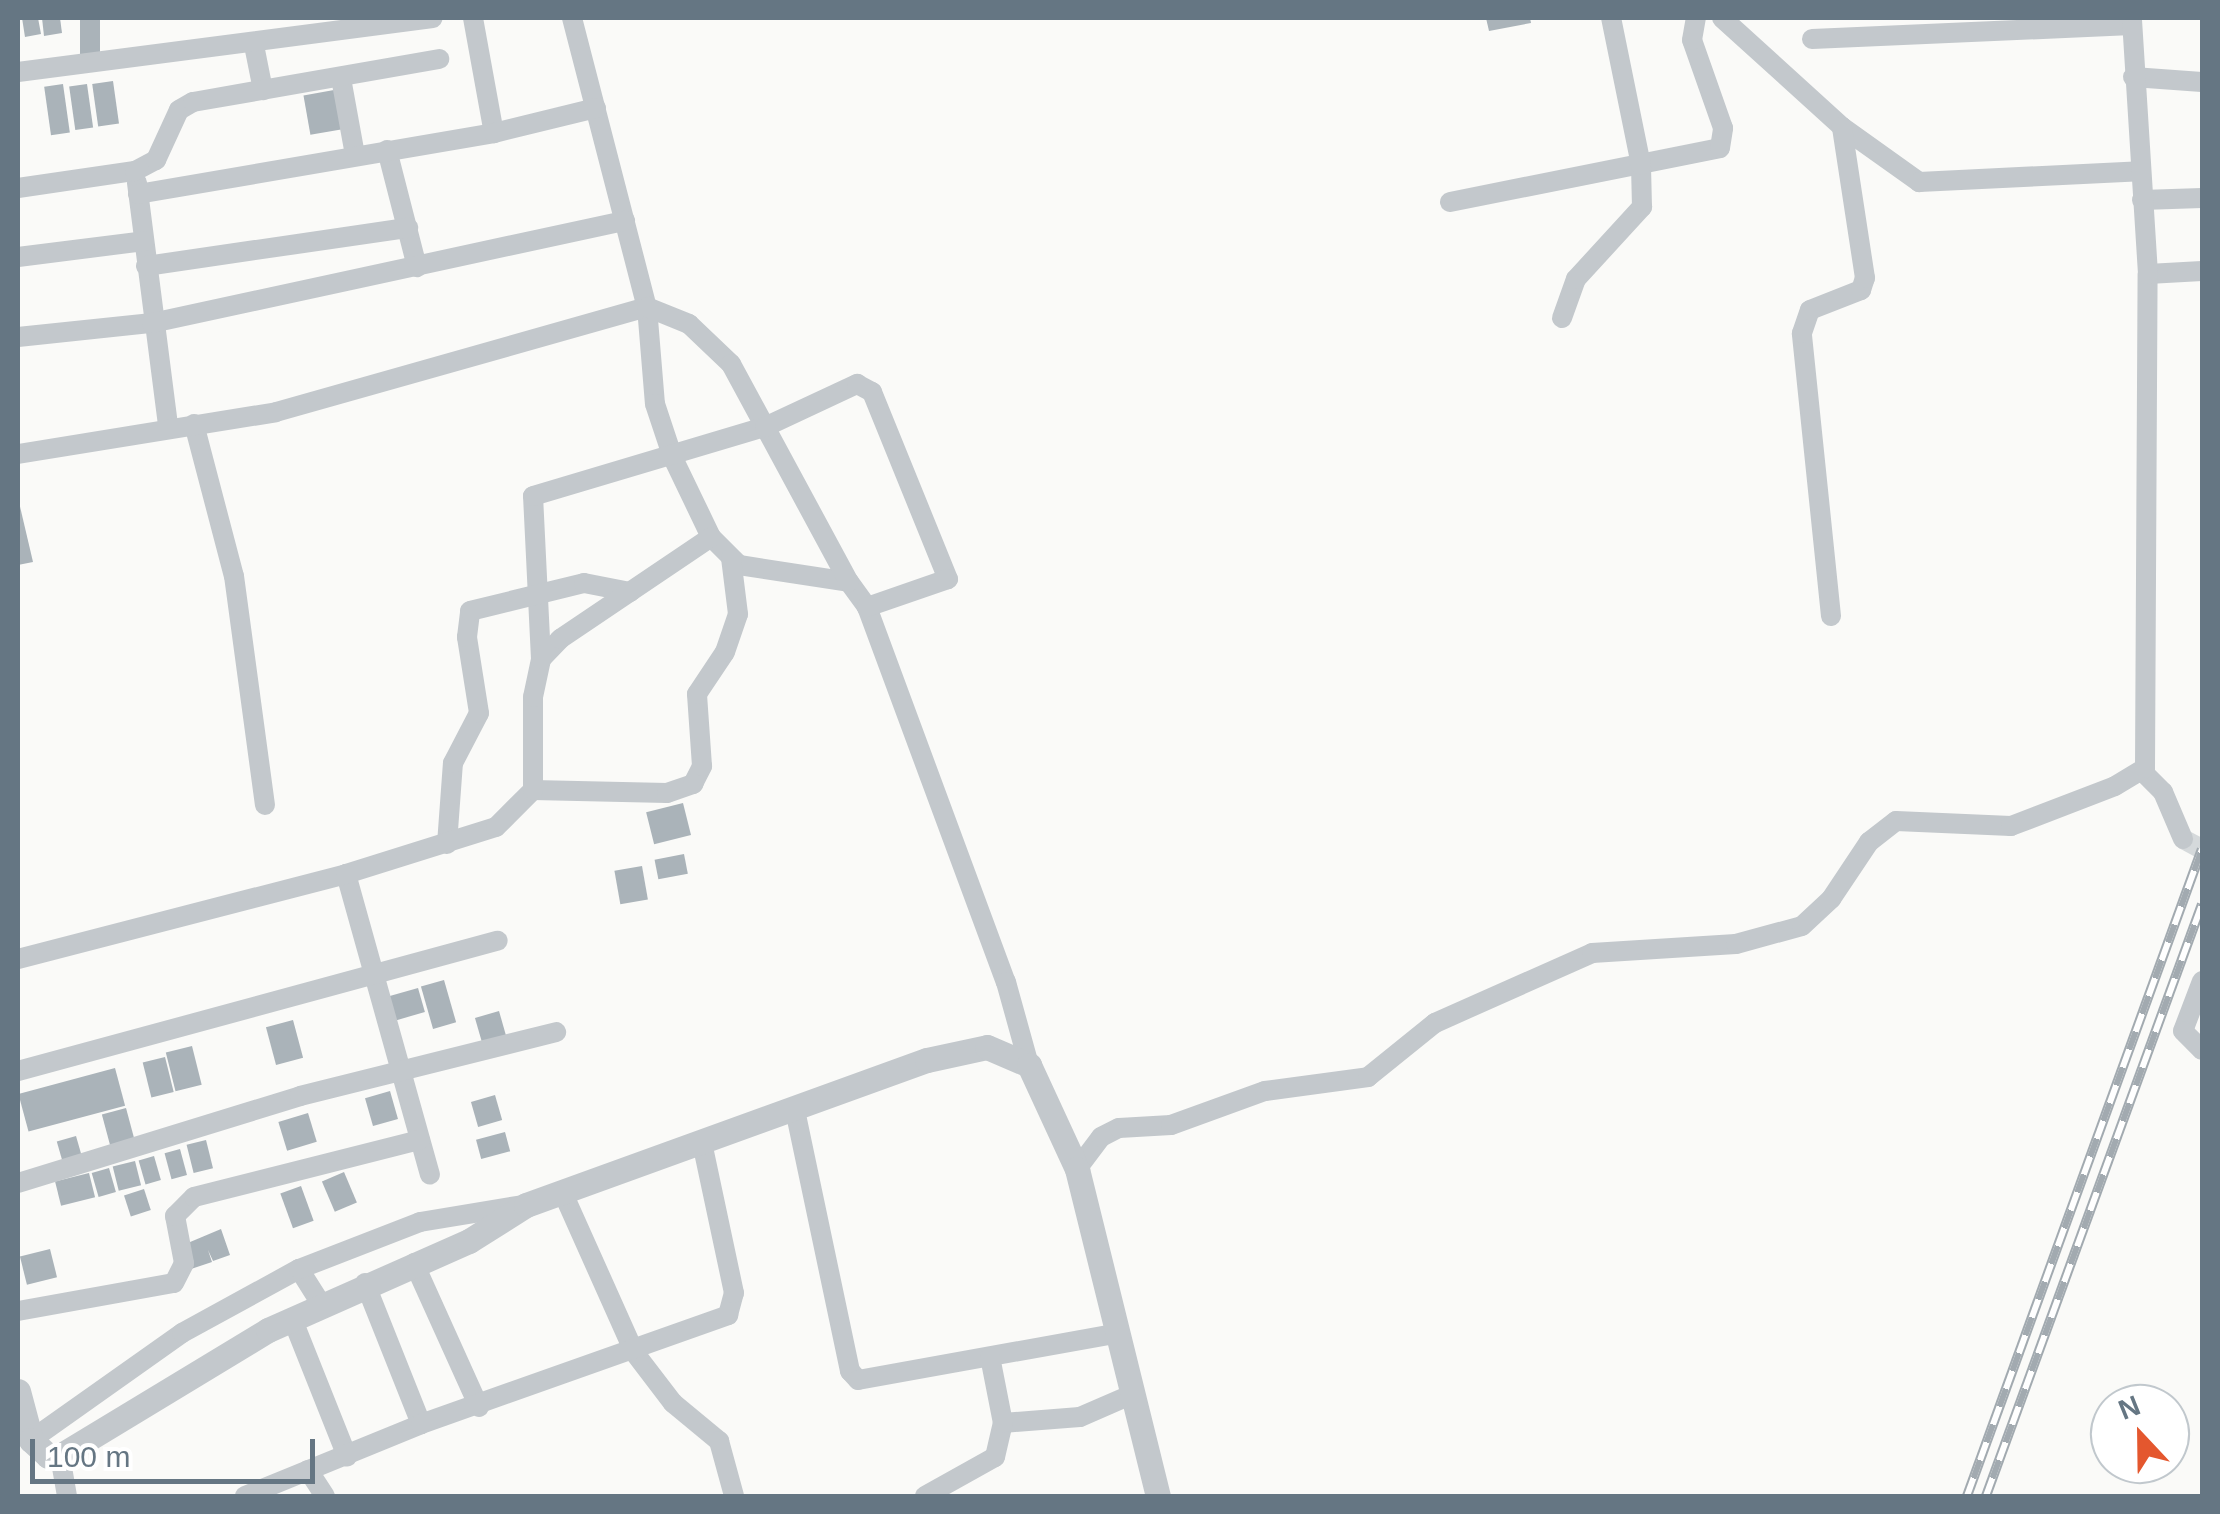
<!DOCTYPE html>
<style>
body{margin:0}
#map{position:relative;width:2220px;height:1514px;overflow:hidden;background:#fafaf8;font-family:Arial,sans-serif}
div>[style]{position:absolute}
.building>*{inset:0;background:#aab3b9;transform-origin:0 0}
.minor-tunnel>*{height:20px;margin-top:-10px;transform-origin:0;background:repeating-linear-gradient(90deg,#d5d9db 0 20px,transparent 0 30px)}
.minor>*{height:20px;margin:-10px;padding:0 10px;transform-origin:10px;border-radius:10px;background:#c3c8cc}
.tertiary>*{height:25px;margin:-12.5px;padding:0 12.5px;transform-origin:12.5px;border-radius:12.5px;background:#c3c8cc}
.rail>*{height:10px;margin-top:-5px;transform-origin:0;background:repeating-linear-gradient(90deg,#fff 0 19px,#a2aab0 0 38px);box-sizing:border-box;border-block:2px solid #a2aab0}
span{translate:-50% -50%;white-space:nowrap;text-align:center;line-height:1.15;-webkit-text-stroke:10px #fff;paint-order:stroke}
.frame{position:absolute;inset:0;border:20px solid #657683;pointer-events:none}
.north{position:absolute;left:2090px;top:1384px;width:100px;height:100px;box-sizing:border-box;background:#fff;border:2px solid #c1c8cd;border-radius:50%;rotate:338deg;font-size:28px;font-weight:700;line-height:40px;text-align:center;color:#657683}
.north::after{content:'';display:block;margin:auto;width:35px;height:45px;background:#e4572e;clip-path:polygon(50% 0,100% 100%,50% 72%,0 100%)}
.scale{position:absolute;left:30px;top:1439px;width:285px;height:45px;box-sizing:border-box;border:5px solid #657683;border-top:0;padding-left:12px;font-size:30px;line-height:35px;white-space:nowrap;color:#657683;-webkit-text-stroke:8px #fff;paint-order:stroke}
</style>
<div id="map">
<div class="building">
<div style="clip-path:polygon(22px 18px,38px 18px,41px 34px,25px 37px)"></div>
<div style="clip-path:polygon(42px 18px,60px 18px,62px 33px,44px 36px)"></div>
<div style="left:80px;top:18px;width:20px;height:42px"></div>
<div style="clip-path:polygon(1486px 18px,1530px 18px,1531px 23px,1489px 31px)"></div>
<div style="left:113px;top:81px;width:43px;height:21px;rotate:82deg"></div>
<div style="left:63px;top:84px;width:49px;height:19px;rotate:82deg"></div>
<div style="left:87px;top:84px;width:44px;height:18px;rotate:82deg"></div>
<div style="left:334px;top:90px;width:40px;height:31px;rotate:80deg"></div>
<div style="clip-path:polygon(18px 498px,33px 562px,18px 565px)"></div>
<div style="left:683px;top:803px;width:33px;height:38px;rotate:76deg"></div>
<div style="left:684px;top:854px;width:20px;height:30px;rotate:79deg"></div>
<div style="left:642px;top:866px;width:34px;height:28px;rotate:80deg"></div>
<div style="left:444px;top:980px;width:44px;height:24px;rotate:74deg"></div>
<div style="left:418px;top:988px;width:25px;height:33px;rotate:74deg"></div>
<div style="left:499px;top:1011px;width:29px;height:25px;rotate:74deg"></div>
<div style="left:293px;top:1020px;width:39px;height:28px;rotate:75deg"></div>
<div style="left:192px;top:1046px;width:40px;height:27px;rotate:76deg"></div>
<div style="left:165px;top:1057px;width:36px;height:23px;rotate:76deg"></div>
<div style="left:115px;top:1068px;width:39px;height:100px;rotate:75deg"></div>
<div style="left:390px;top:1091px;width:29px;height:26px;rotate:74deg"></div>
<div style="left:495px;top:1095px;width:26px;height:25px;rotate:74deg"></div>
<div style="left:126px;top:1108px;width:35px;height:25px;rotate:75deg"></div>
<div style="left:308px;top:1113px;width:30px;height:31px;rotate:73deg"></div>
<div style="left:505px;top:1132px;width:20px;height:30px;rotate:75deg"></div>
<div style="left:76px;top:1136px;width:19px;height:20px;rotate:74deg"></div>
<div style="left:206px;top:1140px;width:29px;height:20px;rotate:76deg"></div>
<div style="left:180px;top:1149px;width:27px;height:16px;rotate:75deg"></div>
<div style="left:154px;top:1156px;width:25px;height:16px;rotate:74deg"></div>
<div style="left:135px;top:1161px;width:25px;height:23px;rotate:76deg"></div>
<div style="left:109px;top:1168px;width:25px;height:18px;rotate:74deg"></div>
<div style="left:344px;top:1172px;width:33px;height:24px;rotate:67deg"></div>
<div style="left:89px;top:1173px;width:25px;height:35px;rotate:76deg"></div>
<div style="left:301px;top:1186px;width:37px;height:22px;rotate:70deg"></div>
<div style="left:144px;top:1189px;width:22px;height:21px;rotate:72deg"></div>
<div style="clip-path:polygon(221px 1229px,230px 1255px,213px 1261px,208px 1250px,212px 1262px,191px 1269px,183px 1245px)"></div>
<div style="left:50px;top:1249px;width:29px;height:31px;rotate:76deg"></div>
</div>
<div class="minor-tunnel">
<div style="left:2183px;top:839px;width:21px;rotate:28deg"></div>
</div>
<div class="minor">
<div style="left:473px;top:18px;width:117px;rotate:79.7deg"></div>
<div style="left:572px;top:18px;width:299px;rotate:75.5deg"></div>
<div style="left:647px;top:307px;width:97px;rotate:85.3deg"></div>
<div style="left:655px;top:404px;width:57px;rotate:71.6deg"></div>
<div style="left:673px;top:458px;width:88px;rotate:64.3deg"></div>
<div style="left:711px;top:537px;width:40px;rotate:45deg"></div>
<div style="left:739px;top:565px;width:111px;rotate:8.8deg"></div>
<div style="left:849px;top:582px;width:31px;rotate:54deg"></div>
<div style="left:867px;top:607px;width:400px;rotate:69.7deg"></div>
<div style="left:1006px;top:982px;width:86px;rotate:74.5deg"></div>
<div style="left:1722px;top:18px;width:162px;rotate:42.2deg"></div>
<div style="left:1842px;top:127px;width:95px;rotate:35.5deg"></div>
<div style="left:1919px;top:182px;width:221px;rotate:-2.8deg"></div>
<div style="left:1812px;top:39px;width:320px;rotate:-2.5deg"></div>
<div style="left:254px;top:45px;width:46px;rotate:78.7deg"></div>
<div style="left:18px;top:72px;width:418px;rotate:-7.4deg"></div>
<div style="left:2133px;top:77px;width:69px;rotate:4.1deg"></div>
<div style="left:341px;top:78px;width:78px;rotate:79.7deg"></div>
<div style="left:387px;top:150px;width:121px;rotate:75.6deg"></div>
<div style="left:137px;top:183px;width:245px;rotate:82.7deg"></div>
<div style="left:18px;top:188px;width:118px;rotate:-8.3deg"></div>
<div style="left:135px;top:171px;width:24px;rotate:-28deg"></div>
<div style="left:156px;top:160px;width:55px;rotate:-65.3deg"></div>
<div style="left:179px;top:110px;width:16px;rotate:-30deg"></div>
<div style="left:193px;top:102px;width:250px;rotate:-9.9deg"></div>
<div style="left:138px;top:194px;width:361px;rotate:-9.7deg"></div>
<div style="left:494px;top:133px;width:105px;rotate:-13.8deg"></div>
<div style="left:2142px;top:200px;width:60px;rotate:-1.9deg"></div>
<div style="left:1450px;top:202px;width:275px;rotate:-11.3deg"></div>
<div style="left:1720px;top:148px;width:20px;rotate:-81deg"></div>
<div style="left:1723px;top:128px;width:93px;rotate:-109.4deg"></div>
<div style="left:1692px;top:40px;width:22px;rotate:-80deg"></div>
<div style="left:18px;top:257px;width:127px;rotate:-7.2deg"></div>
<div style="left:146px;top:266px;width:265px;rotate:-8.3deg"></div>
<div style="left:2148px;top:274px;width:54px;rotate:-3.2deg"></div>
<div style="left:1562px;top:318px;width:41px;rotate:-70.3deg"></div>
<div style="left:1576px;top:279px;width:98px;rotate:-47.5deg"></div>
<div style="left:1642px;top:207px;width:42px;rotate:-91.4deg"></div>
<div style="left:1641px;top:165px;width:150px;rotate:-101.5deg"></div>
<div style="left:18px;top:337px;width:135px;rotate:-6deg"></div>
<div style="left:152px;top:323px;width:484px;rotate:-12.2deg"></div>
<div style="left:194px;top:424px;width:157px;rotate:75.3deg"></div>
<div style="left:234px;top:576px;width:231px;rotate:82.3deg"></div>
<div style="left:18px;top:454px;width:261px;rotate:-9.2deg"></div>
<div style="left:276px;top:412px;width:386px;rotate:-15.8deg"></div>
<div style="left:647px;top:307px;width:45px;rotate:22deg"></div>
<div style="left:689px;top:324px;width:58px;rotate:43.6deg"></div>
<div style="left:731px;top:364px;width:248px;rotate:61.6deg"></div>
<div style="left:1831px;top:616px;width:284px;rotate:-95.9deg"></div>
<div style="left:1802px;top:333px;width:24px;rotate:-71deg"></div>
<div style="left:1810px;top:310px;width:55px;rotate:-21.4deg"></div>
<div style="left:1861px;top:290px;width:13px;rotate:-72deg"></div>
<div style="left:1865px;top:278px;width:153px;rotate:-98.7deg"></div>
<div style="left:541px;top:659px;width:163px;rotate:-92.8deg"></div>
<div style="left:533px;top:496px;width:242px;rotate:-16.6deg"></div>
<div style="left:765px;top:427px;width:102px;rotate:-25.1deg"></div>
<div style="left:857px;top:384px;width:17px;rotate:28deg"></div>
<div style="left:872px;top:392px;width:202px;rotate:67.9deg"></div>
<div style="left:948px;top:579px;width:86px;rotate:160.9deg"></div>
<div style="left:2142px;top:771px;width:30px;rotate:45deg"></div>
<div style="left:2163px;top:792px;width:51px;rotate:66.9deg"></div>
<div style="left:533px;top:790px;width:134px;rotate:1.3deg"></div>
<div style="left:667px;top:793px;width:28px;rotate:-19deg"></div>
<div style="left:693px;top:784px;width:20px;rotate:-63deg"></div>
<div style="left:702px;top:766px;width:72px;rotate:-94deg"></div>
<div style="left:697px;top:694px;width:50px;rotate:-56.3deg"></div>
<div style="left:725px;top:652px;width:40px;rotate:-71.1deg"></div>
<div style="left:738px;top:614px;width:56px;rotate:-97.1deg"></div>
<div style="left:447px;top:844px;width:81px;rotate:-85.8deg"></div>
<div style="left:453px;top:763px;width:56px;rotate:-62.5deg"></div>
<div style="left:479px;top:713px;width:77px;rotate:-99deg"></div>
<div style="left:467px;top:637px;width:26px;rotate:-83deg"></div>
<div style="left:470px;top:611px;width:117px;rotate:-13.8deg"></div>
<div style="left:584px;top:583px;width:47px;rotate:11.1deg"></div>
<div style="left:346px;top:874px;width:312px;rotate:74.4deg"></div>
<div style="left:18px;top:959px;width:339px;rotate:-14.5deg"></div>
<div style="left:346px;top:874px;width:157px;rotate:-17.4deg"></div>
<div style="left:496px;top:827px;width:52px;rotate:-45deg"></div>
<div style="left:533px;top:790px;width:93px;rotate:-90deg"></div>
<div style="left:533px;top:697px;width:39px;rotate:-78deg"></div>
<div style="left:541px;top:659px;width:28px;rotate:-46deg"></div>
<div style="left:560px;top:639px;width:182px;rotate:-34deg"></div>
<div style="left:2202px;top:981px;width:53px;rotate:110.8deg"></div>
<div style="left:2183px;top:1031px;width:27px;rotate:45deg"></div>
<div style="left:18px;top:1071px;width:497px;rotate:-15.2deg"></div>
<div style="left:795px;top:1110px;width:267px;rotate:78.1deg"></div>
<div style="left:850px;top:1371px;width:12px;rotate:48deg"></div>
<div style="left:858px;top:1380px;width:265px;rotate:-10.2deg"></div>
<div style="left:1077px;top:1169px;width:40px;rotate:-53deg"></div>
<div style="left:1101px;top:1137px;width:20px;rotate:-27deg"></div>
<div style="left:1119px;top:1128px;width:52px;rotate:-3.3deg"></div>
<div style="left:1171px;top:1125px;width:100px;rotate:-19.9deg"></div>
<div style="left:1265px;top:1091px;width:104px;rotate:-7.7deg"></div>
<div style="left:1368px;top:1077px;width:86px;rotate:-38.9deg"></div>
<div style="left:1435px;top:1023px;width:172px;rotate:-24deg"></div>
<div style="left:1592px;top:953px;width:144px;rotate:-3.6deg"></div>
<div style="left:1736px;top:944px;width:68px;rotate:-15.3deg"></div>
<div style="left:1802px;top:926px;width:40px;rotate:-43deg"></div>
<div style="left:1831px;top:899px;width:69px;rotate:-56.3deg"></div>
<div style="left:1869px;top:842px;width:34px;rotate:-38deg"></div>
<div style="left:1896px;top:821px;width:115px;rotate:2.5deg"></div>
<div style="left:2011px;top:826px;width:111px;rotate:-21deg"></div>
<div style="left:2115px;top:786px;width:35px;rotate:-31deg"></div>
<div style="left:2145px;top:768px;width:494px;rotate:-89.7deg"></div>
<div style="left:2148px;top:274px;width:256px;rotate:-93.6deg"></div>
<div style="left:18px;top:1183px;width:295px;rotate:-17.1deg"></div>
<div style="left:300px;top:1096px;width:264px;rotate:-14deg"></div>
<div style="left:563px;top:1193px;width:174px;rotate:65.9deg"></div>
<div style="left:634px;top:1352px;width:64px;rotate:52.6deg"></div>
<div style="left:673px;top:1403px;width:60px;rotate:39.6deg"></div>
<div style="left:719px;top:1441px;width:57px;rotate:74.7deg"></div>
<div style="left:414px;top:1263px;width:158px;rotate:65.7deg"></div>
<div style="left:299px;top:1269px;width:41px;rotate:57.8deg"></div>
<div style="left:365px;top:1283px;width:152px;rotate:68.3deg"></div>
<div style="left:18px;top:1311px;width:158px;rotate:-10.2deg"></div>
<div style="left:174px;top:1283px;width:22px;rotate:-63deg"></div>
<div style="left:184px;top:1263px;width:48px;rotate:-100.8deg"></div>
<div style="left:175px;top:1216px;width:27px;rotate:-45deg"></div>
<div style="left:194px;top:1197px;width:233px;rotate:-14.2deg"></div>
<div style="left:292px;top:1318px;width:149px;rotate:68.3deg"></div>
<div style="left:1003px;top:1423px;width:77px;rotate:-4.5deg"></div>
<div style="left:1080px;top:1417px;width:58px;rotate:-23.5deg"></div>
<div style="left:31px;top:1440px;width:185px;rotate:-35.3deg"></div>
<div style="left:182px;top:1333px;width:133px;rotate:-28.7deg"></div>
<div style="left:299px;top:1269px;width:130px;rotate:-21.2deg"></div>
<div style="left:420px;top:1222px;width:104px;rotate:-9.4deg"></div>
<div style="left:60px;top:1456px;width:41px;rotate:80.1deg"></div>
<div style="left:308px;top:1470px;width:31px;rotate:57deg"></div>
<div style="left:245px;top:1496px;width:190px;rotate:-22.2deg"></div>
<div style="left:421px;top:1424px;width:326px;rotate:-19.5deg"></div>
<div style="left:728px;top:1315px;width:23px;rotate:-75deg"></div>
<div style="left:734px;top:1293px;width:153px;rotate:-102deg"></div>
<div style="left:925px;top:1496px;width:80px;rotate:-29.1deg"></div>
<div style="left:995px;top:1457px;width:35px;rotate:-77deg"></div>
<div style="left:1003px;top:1423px;width:67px;rotate:-101.1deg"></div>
</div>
<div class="tertiary">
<div style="left:18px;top:1391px;width:51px;rotate:75.1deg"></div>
<div style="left:31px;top:1440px;width:23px;rotate:43deg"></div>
<div style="left:48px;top:1456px;width:12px"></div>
<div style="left:60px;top:1456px;width:243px;rotate:-31.2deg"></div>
<div style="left:268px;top:1330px;width:220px;rotate:-23.9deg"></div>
<div style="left:469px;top:1241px;width:67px;rotate:-32.3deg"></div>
<div style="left:526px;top:1205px;width:426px;rotate:-19.9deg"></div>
<div style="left:927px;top:1060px;width:61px;rotate:-12.2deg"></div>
<div style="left:987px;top:1047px;width:46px;rotate:23.2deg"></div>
<div style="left:1029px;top:1065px;width:115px;rotate:65.2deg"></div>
<div style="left:1077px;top:1169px;width:337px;rotate:76.1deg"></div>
</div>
<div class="rail">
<div style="left:1967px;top:1496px;width:688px;rotate:-70.04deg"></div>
<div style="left:1986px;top:1496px;width:630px;rotate:-69.95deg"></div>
</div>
<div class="frame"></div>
<div class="north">N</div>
<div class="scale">100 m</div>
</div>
